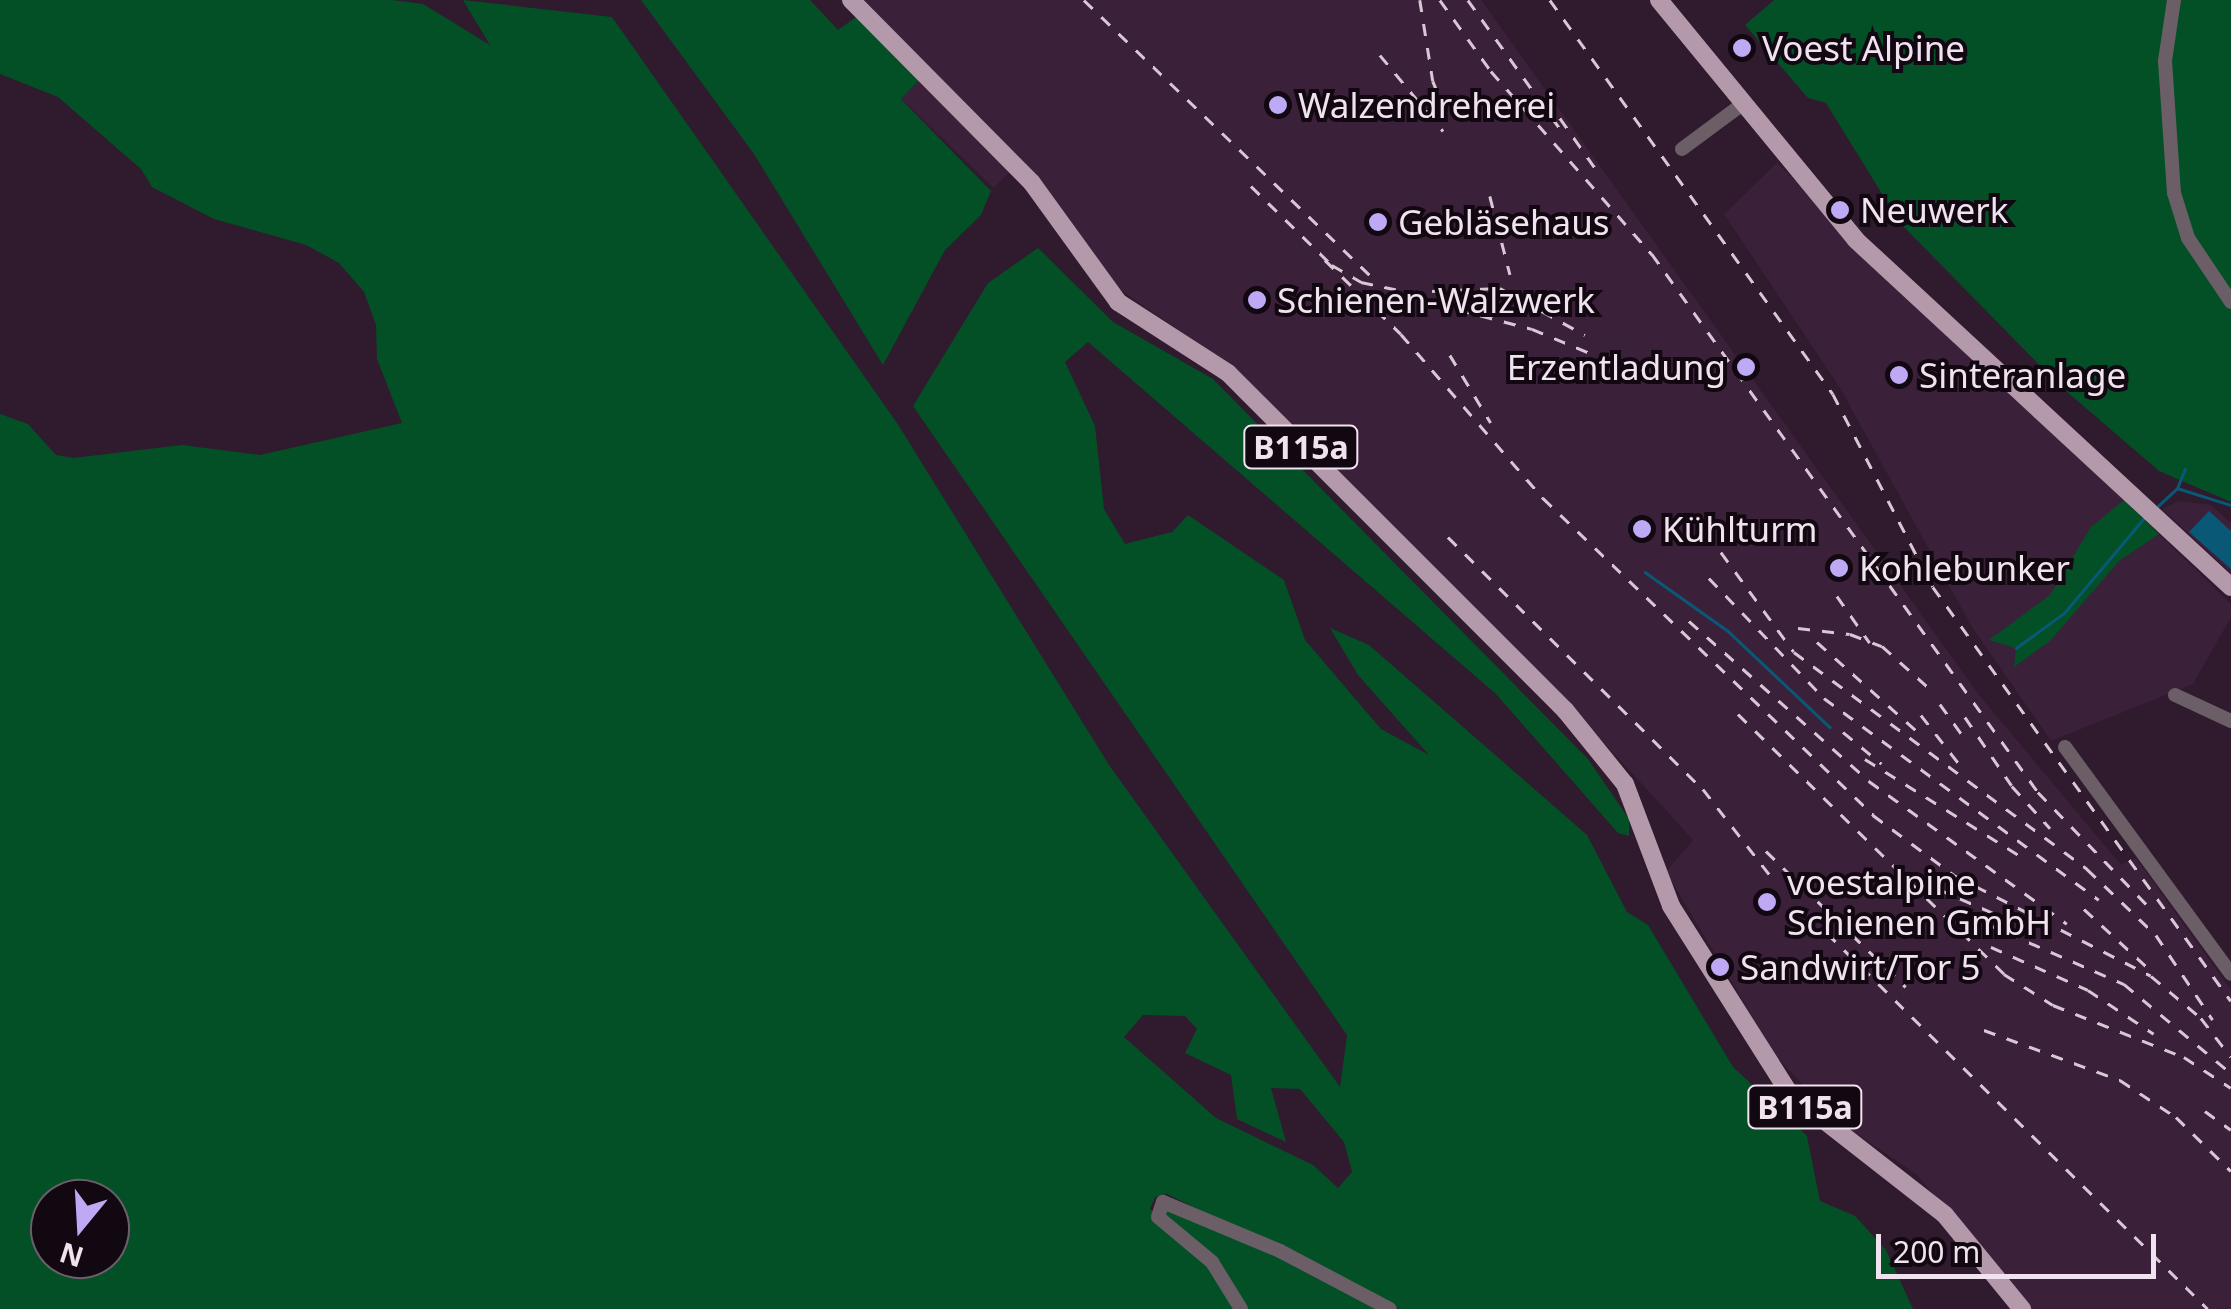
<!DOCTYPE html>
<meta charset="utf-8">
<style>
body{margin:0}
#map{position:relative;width:2231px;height:1309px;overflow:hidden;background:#2f1a2e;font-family:"Noto Sans",sans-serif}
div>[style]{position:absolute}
.built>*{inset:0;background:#3b203a;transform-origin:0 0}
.green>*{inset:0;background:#035027}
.water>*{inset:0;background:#095875}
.stream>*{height:2.5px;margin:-1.25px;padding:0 1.25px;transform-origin:1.25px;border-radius:1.25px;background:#095875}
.minor>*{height:14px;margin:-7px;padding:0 7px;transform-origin:7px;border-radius:7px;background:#6b5e66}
.major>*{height:18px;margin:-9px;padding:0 9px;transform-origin:9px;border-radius:9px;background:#b499ab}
.rail>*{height:2.5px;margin-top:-1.25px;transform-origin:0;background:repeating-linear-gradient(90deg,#d8c8d6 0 12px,transparent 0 24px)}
.dots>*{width:28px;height:28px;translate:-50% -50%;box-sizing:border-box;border:5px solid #120811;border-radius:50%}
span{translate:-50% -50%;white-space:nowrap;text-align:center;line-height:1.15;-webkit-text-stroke:8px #120811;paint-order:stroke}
.shield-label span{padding:2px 8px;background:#120811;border:2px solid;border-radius:8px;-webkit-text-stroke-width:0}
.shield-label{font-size:32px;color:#f1e2ef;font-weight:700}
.poi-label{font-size:35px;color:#f1e2ef}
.left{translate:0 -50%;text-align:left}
.right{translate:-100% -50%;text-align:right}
.north{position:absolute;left:30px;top:1179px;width:100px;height:100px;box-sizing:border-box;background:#120811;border:2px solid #6b5f6a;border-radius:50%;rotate:198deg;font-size:28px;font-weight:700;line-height:40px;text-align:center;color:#f1e2ef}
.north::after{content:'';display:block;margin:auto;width:35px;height:45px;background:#bea9f4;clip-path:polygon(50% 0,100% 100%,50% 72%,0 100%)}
.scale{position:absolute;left:1876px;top:1234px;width:280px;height:45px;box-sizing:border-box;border:5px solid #f1e2ef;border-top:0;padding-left:12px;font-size:30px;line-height:35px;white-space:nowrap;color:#f1e2ef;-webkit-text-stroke:8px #120811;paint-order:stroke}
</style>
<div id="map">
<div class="built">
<div style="clip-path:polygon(858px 0,1481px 0,1979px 695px,2121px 865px,2136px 858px,2231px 990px,2231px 1309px,2032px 1309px,1916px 1174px,1835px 1119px,1776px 1056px,1666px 872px,1693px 840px,1654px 797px,1532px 665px,1219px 358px,1119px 289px)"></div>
<div style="left:920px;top:79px;width:129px;height:27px;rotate:44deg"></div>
<div style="clip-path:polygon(1777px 163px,2231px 604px,2231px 617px,2193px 684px,2051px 741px,1972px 627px,1840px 388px,1724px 214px)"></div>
<div style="clip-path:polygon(2179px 501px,2211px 505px,2231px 523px,2231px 573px,2162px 509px)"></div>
</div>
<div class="green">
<div style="clip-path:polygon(evenodd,0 0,392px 0,423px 4px,490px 45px,463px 0,612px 17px,897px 423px,1109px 765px,1340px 1087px,1347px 1035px,913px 406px,988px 283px,1038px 248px,1113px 322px,1213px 379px,1588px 759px,1629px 819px,1629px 836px,1618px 833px,1496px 694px,1088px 342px,1065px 362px,1095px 426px,1104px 509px,1125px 544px,1172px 532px,1188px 515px,1284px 580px,1305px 640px,1381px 729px,1429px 755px,1358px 675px,1330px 628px,1369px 645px,1587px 835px,1627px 912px,1648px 925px,1733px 1067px,1807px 1136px,1820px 1201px,1855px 1216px,1886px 1250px,1913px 1309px,1400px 1309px,1167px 1194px,1155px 1197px,1150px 1209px,1202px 1256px,1237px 1309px,0 1309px,0 414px,28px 424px,56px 455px,73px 458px,182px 445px,260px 455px,402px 423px,377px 359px,376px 325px,364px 292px,339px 263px,306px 245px,214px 219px,152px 187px,141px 169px,58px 97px,0 74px,0 0,1143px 1015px,1185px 1016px,1197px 1029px,1185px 1053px,1231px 1075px,1237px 1119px,1286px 1142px,1271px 1088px,1300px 1089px,1344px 1142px,1352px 1172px,1338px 1188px,1313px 1165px,1216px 1118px,1124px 1037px,1143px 1015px,0 0,50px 1199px,110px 1199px,110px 1259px,50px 1259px,50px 1199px)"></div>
<div style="clip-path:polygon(641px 0,810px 0,838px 30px,856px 17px,920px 79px,901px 99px,991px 191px,981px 215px,945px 250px,883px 365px,754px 154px)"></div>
<div style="clip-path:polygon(1774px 0,2231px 0,2231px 502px,2159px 471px,2059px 385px,1900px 223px,1826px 103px,1808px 98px,1745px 25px)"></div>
<div style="clip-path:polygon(2124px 500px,2159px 534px,2119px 561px,2050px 641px,2014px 667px,2016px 648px,1989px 640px,2050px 595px,2091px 527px)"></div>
<div style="clip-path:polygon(1167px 1210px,1234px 1233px,1383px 1309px,1245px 1309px,1165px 1217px)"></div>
</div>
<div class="water">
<div style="clip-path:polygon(2209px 511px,2231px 531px,2231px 569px,2189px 532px)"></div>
</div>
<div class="stream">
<div style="left:2178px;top:486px;width:18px;rotate:-68deg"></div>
<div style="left:2158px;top:506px;width:26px;rotate:-43deg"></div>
<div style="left:2177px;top:488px;width:57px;rotate:17.5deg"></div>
<div style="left:1645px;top:572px;width:102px;rotate:35.4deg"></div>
<div style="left:1728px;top:631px;width:140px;rotate:43.3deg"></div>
<div style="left:2016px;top:648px;width:59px;rotate:-36.1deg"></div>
<div style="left:2064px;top:613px;width:124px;rotate:-49.9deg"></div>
</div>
<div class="minor">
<div style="left:2174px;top:0;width:62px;rotate:98.4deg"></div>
<div style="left:2165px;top:61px;width:132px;rotate:86.1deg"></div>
<div style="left:2174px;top:193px;width:47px;rotate:72.7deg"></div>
<div style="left:2188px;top:238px;width:77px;rotate:56.1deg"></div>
<div style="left:1682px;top:149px;width:77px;rotate:-36.6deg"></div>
<div style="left:2175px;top:695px;width:62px;rotate:24.9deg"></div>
<div style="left:2065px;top:747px;width:281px;rotate:53.8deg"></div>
<div style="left:1241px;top:1309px;width:55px;rotate:-121.7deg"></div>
<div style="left:1212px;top:1262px;width:70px;rotate:-140.2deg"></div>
<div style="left:1158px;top:1217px;width:16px;rotate:-72deg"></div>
<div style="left:1163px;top:1202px;width:127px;rotate:22.7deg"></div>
<div style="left:1280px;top:1251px;width:124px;rotate:27.8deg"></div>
</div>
<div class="major">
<div style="left:851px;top:0;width:257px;rotate:45.3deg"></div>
<div style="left:1032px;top:183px;width:147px;rotate:54.1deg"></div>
<div style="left:1118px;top:302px;width:131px;rotate:32.8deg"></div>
<div style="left:1228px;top:373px;width:477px;rotate:45deg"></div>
<div style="left:1565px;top:710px;width:95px;rotate:51deg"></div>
<div style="left:1625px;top:784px;width:130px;rotate:69.3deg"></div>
<div style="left:1671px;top:906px;width:221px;rotate:57.7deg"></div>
<div style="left:1789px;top:1093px;width:198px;rotate:38deg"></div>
<div style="left:1945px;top:1215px;width:122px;rotate:50.7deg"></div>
<div style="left:1659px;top:0;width:310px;rotate:50.6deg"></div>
<div style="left:1856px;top:240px;width:511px;rotate:42.78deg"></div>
</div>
<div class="rail">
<div style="left:1084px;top:0;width:398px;rotate:43.9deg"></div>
<div style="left:1420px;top:0;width:82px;rotate:80.9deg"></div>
<div style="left:1433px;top:81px;width:40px;rotate:68deg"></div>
<div style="left:1440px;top:0;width:87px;rotate:54.3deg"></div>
<div style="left:1491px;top:71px;width:244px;rotate:48.7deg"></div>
<div style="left:1652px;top:254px;width:662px;rotate:54.34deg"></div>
<div style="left:2038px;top:792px;width:156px;rotate:46deg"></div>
<div style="left:1468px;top:0;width:165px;rotate:54.4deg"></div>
<div style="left:1550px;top:0;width:485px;rotate:54.3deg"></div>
<div style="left:1833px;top:394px;width:217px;rotate:62.6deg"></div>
<div style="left:1933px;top:587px;width:510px;rotate:54.25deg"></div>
<div style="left:1380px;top:55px;width:99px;rotate:50.3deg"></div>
<div style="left:1560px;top:118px;width:70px;rotate:54.9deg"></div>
<div style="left:1251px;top:186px;width:113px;rotate:44.3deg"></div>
<div style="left:1332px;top:265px;width:34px;rotate:30deg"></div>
<div style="left:1361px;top:282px;width:48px;rotate:12deg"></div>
<div style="left:1408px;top:292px;width:92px;rotate:-2.5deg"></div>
<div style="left:1500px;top:288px;width:97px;rotate:28.9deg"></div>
<div style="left:1490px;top:196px;width:81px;rotate:75.6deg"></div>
<div style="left:1325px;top:260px;width:106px;rotate:44.2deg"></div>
<div style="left:1401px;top:334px;width:217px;rotate:49.1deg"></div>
<div style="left:1543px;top:498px;width:458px;rotate:43.8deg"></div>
<div style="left:1873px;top:815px;width:101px;rotate:36.5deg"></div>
<div style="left:1954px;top:875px;width:221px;rotate:27.1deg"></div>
<div style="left:2151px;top:976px;width:65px;rotate:40deg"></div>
<div style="left:2201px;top:1018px;width:49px;rotate:52.4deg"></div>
<div style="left:1411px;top:297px;width:125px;rotate:14.8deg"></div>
<div style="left:1532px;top:329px;width:63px;rotate:22.5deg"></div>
<div style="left:1450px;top:355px;width:79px;rotate:58.9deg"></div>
<div style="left:1707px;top:533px;width:147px;rotate:53.8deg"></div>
<div style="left:1794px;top:652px;width:365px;rotate:36.5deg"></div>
<div style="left:2087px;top:869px;width:95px;rotate:43.7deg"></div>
<div style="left:2156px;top:935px;width:102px;rotate:56.2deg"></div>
<div style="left:1448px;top:537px;width:359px;rotate:44.7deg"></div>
<div style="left:1703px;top:789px;width:114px;rotate:52.1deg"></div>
<div style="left:1709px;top:578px;width:166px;rotate:46.2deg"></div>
<div style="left:1824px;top:698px;width:341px;rotate:36.3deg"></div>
<div style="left:1837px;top:596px;width:57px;rotate:54.9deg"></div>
<div style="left:1689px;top:621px;width:241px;rotate:41.6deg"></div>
<div style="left:1869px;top:781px;width:244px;rotate:35.8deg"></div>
<div style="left:1798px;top:628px;width:52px;rotate:6.6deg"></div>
<div style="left:1850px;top:634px;width:34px;rotate:21deg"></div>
<div style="left:1882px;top:646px;width:63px;rotate:41.8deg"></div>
<div style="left:1817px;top:642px;width:134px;rotate:41.7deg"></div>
<div style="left:1940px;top:704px;width:44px;rotate:54.2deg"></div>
<div style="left:1738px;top:714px;width:372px;rotate:44.3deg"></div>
<div style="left:2004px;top:974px;width:58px;rotate:32.3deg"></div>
<div style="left:2053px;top:1005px;width:141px;rotate:21.7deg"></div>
<div style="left:2184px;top:1057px;width:56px;rotate:33.4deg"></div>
<div style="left:1921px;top:715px;width:63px;rotate:52deg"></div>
<div style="left:1965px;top:717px;width:83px;rotate:55.7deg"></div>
<div style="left:2012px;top:786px;width:57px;rotate:47.9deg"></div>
<div style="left:1843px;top:732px;width:50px;rotate:39.4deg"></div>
<div style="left:1865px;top:759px;width:185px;rotate:32deg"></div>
<div style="left:1766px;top:851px;width:195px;rotate:44.2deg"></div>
<div style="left:1938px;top:889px;width:75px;rotate:23.5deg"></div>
<div style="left:2084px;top:909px;width:84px;rotate:42.6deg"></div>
<div style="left:1985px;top:923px;width:152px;rotate:23.7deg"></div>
<div style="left:2124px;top:984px;width:133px;rotate:39.8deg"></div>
<div style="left:1827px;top:933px;width:535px;rotate:44.62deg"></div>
<div style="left:1991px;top:947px;width:106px;rotate:23.9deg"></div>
<div style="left:2088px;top:990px;width:79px;rotate:33.7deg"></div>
<div style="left:1984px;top:1030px;width:145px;rotate:20.2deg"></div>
<div style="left:2120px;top:1080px;width:67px;rotate:33.5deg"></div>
<div style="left:2176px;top:1117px;width:77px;rotate:44.5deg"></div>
<div style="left:2205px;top:1111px;width:32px;rotate:36deg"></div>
</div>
<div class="dots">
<div style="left:1742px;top:48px;background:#bea9f4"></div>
<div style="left:1278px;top:105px;background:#bea9f4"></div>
<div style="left:1840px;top:210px;background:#bea9f4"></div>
<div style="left:1378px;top:222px;background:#bea9f4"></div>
<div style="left:1257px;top:300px;background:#bea9f4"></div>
<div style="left:1746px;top:367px;background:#bea9f4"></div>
<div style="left:1899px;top:375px;background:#bea9f4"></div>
<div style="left:1642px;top:529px;background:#bea9f4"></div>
<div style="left:1839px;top:568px;background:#bea9f4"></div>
<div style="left:1767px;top:902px;background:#bea9f4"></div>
<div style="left:1720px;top:967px;background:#bea9f4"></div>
</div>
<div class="shield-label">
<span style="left:1301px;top:447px">B115a</span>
<span style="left:1805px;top:1107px">B115a</span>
</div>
<div class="poi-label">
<span class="left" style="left:1762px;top:48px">Voest Alpine</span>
<span class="left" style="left:1298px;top:105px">Walzendreherei</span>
<span class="left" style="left:1860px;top:210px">Neuwerk</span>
<span class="left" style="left:1398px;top:222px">Gebläsehaus</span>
<span class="left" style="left:1277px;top:300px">Schienen-Walzwerk</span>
<span class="right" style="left:1726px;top:367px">Erzentladung</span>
<span class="left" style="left:1919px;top:375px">Sinteranlage</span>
<span class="left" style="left:1662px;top:529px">Kühlturm</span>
<span class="left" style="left:1859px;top:568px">Kohlebunker</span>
<span class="left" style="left:1787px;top:902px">voestalpine<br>Schienen GmbH</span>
<span class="left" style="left:1740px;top:967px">Sandwirt/Tor 5</span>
</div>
<div class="north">N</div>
<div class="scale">200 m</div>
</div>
